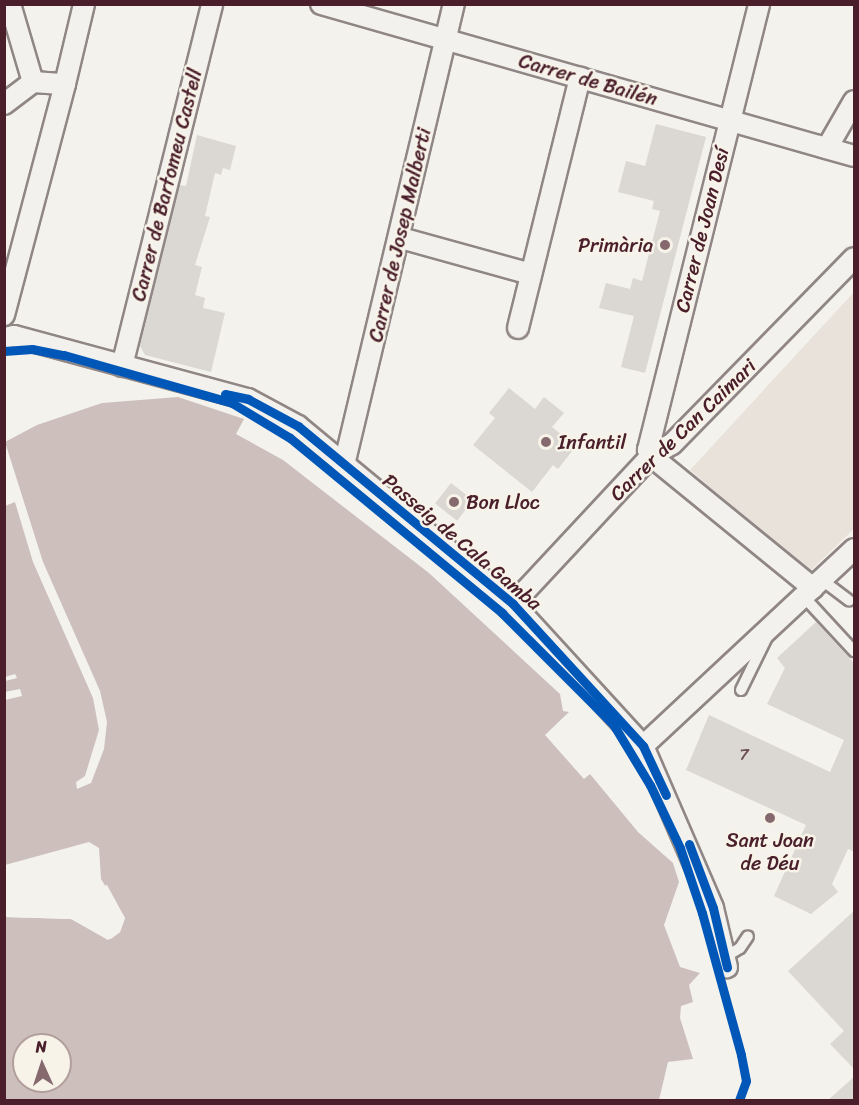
<!DOCTYPE html>
<meta charset="utf-8">
<style>
body{margin:0}
#map{position:relative;width:859px;height:1105px;overflow:hidden;background:#f4f2ec;font-family:Sriracha,sans-serif}
div>[style]{position:absolute}
.green>*{inset:0;background:#e8e2da}
.water>*{inset:0;background:#cdc0bc}
.pier>*{inset:0;background:#f4f2ec}
.building>*{inset:0;background:#dbd7d3;transform-origin:0 0}
.roads{filter:drop-shadow(2px 0 #8f8685) drop-shadow(-2px 0 #8f8685) drop-shadow(0 2px #8f8685) drop-shadow(0 -2px #8f8685)}
.service>*{height:10px;margin:-5px;padding:0 5px;transform-origin:5px;border-radius:5px;background:#f2f1ed}
.minor>*{height:20px;margin:-10px;padding:0 10px;transform-origin:10px;border-radius:10px;background:#f2f1ed}
.cycleway>*{height:9px;margin:-4.5px;padding:0 4.5px;transform-origin:4.5px;border-radius:4.5px;background:#0057b8}
.dots>*{width:16px;height:16px;translate:-50% -50%;box-sizing:border-box;border:3px solid #f7f3e8;border-radius:50%}
span{translate:-50% -50%;white-space:nowrap;text-align:center;line-height:1.15;-webkit-text-stroke:5px #f7f3e8;paint-order:stroke}
.number-label{font-size:16px;color:#6e4d55}
.number-label span{-webkit-text-stroke-width:0}
.street-label{font-size:20px;color:#4a1f2b}
.poi-label{font-size:20px;color:#4a1f2b}
.right{translate:-100% -50%;text-align:right}
.left{translate:0 -50%;text-align:left}
.frame{position:absolute;inset:0;border:6px solid #4a1f2b;pointer-events:none}
.north{position:absolute;left:12px;top:1033px;width:60px;height:60px;box-sizing:border-box;background:#f7f3e8;border:2px solid #b29e9c;border-radius:50%;rotate:357deg;font-size:16px;font-weight:700;line-height:24px;text-align:center;color:#4a1f2b}
.north::after{content:'';display:block;margin:auto;width:21px;height:27px;background:#86696f;clip-path:polygon(50% 0,100% 100%,50% 72%,0 100%)}
</style>
<div id="map">
<div class="green">
<div style="clip-path:polygon(854px 292px,854px 529px,809px 572px,690px 470px)"></div>
</div>
<div class="water">
<div style="clip-path:polygon(evenodd,178px 397px,244px 419px,236px 434px,283px 460px,429px 573px,560px 694px,563px 711px,569px 712px,545px 735px,584px 779px,590px 774px,638px 832px,673px 863px,679px 882px,664px 925px,680px 967px,700px 973px,689px 985px,693px 1002px,681px 1006px,680px 1018px,693px 1059px,668px 1062px,659px 1100px,5px 1100px,5px 917px,71px 919px,108px 940px,120px 932px,125px 918px,101px 879px,99px 848px,89px 842px,5px 865px,5px 700px,22px 696px,20px 689px,5px 692px,5px 681px,17px 678px,15px 674px,5px 677px,5px 506px,15px 502px,33px 562px,93px 698px,99px 730px,85px 776px,76px 782px,77px 789px,91px 783px,104px 749px,107px 722px,100px 691px,43px 562px,5px 442px,37px 425px,102px 403px,178px 397px,24px 1045px,60px 1045px,60px 1081px,24px 1081px,24px 1045px)"></div>
</div>
<div class="pier">
<div style="clip-path:polygon(107px 885px,125px 918px,120px 932px,111px 939px,71px 919px,5px 917px,71px 916px,110px 936px,122px 919px,104px 886px)"></div>
</div>
<div class="building">
<div style="clip-path:polygon(656px 124px,706px 137px,645px 373px,621px 367px,634px 316px,599px 308px,606px 283px,630px 289px,633px 278px,642px 281px,660px 211px,652px 209px,654px 201px,618px 192px,626px 161px,645px 166px)"></div>
<div style="clip-path:polygon(197px 135px,236px 146px,230px 170px,223px 168px,221px 175px,215px 173px,205px 216px,210px 217px,195px 265px,202px 267px,195px 295px,205px 298px,203px 308px,225px 313px,211px 372px,145px 355px,140px 346px,179px 185px,186px 186px)"></div>
<div style="clip-path:polygon(509px 388px,535px 409px,544px 397px,564px 413px,552px 427px,576px 446px,558px 469px,553px 465px,532px 492px,473px 445px,495px 418px,489px 413px)"></div>
<div style="left:451px;top:483px;width:28px;height:26px;rotate:38deg"></div>
<div style="clip-path:polygon(816px 622px,855px 664px,855px 852px,848px 849px,832px 884px,838px 892px,811px 914px,774px 896px,806px 825px,686px 770px,709px 715px,830px 772px,844px 740px,767px 704px,785px 668px,777px 658px)"></div>
<div style="clip-path:polygon(855px 910px,855px 1070px,830px 1044px,844px 1031px,788px 971px)"></div>
<div style="clip-path:polygon(855px 1076px,855px 1101px,827px 1101px)"></div>
</div>
<div class="roads">
<div class="service">
<div style="left:822px;top:580px;width:34px;rotate:37deg"></div>
<div style="left:804px;top:597px;width:74px;rotate:47.2deg"></div>
<div style="left:741px;top:690px;width:59px;rotate:-63.9deg"></div>
<div style="left:725px;top:957px;width:17px;rotate:-31deg"></div>
<div style="left:740px;top:948px;width:14px;rotate:-56deg"></div>
</div>
<div class="minor">
<div style="left:10px;top:4px;width:81px;rotate:73.6deg"></div>
<div style="left:321px;top:4px;width:554px;rotate:15.92deg"></div>
<div style="left:33px;top:82px;width:32px;rotate:4deg"></div>
<div style="left:65px;top:84px;width:82px;rotate:-76.6deg"></div>
<div style="left:4px;top:104px;width:36px;rotate:-37deg"></div>
<div style="left:827px;top:148px;width:54px;rotate:-60.1deg"></div>
<div style="left:401px;top:238px;width:135px;rotate:15.5deg"></div>
<div style="left:4px;top:315px;width:239px;rotate:-75.2deg"></div>
<div style="left:518px;top:328px;width:258px;rotate:-76.1deg"></div>
<div style="left:4px;top:338px;width:10px;rotate:-11deg"></div>
<div style="left:14px;top:336px;width:242px;rotate:15.1deg"></div>
<div style="left:248px;top:399px;width:57px;rotate:28.4deg"></div>
<div style="left:298px;top:426px;width:279px;rotate:39.6deg"></div>
<div style="left:513px;top:604px;width:193px;rotate:47.5deg"></div>
<div style="left:643px;top:746px;width:176px;rotate:66.6deg"></div>
<div style="left:713px;top:908px;width:61px;rotate:76.7deg"></div>
<div style="left:122px;top:366px;width:373px;rotate:-76deg"></div>
<div style="left:651px;top:456px;width:7px;rotate:-117deg"></div>
<div style="left:648px;top:450px;width:460px;rotate:-76deg"></div>
<div style="left:651px;top:456px;width:209px;rotate:39.2deg"></div>
<div style="left:344px;top:465px;width:474px;rotate:-76.6deg"></div>
<div style="left:513px;top:604px;width:202px;rotate:-47deg"></div>
<div style="left:651px;top:456px;width:24px;rotate:-30deg"></div>
<div style="left:672px;top:444px;width:260px;rotate:-45.6deg"></div>
<div style="left:643px;top:746px;width:289px;rotate:-43deg"></div>
</div>
</div>
<div class="cycleway">
<div style="left:4px;top:351px;width:28px;rotate:-4deg"></div>
<div style="left:32px;top:349px;width:33px;rotate:11deg"></div>
<div style="left:64px;top:355px;width:175px;rotate:15.9deg"></div>
<div style="left:232px;top:403px;width:68px;rotate:31.1deg"></div>
<div style="left:290px;top:438px;width:275px;rotate:39.5deg"></div>
<div style="left:502px;top:613px;width:157px;rotate:45deg"></div>
<div style="left:613px;top:724px;width:71px;rotate:58.8deg"></div>
<div style="left:650px;top:785px;width:70px;rotate:64.5deg"></div>
<div style="left:680px;top:848px;width:69px;rotate:71.3deg"></div>
<div style="left:702px;top:913px;width:147px;rotate:74.6deg"></div>
<div style="left:741px;top:1055px;width:26px;rotate:79deg"></div>
<div style="left:746px;top:1081px;width:20px;rotate:110deg"></div>
<div style="left:225px;top:394px;width:24px;rotate:12deg"></div>
<div style="left:248px;top:399px;width:57px;rotate:28.4deg"></div>
<div style="left:298px;top:426px;width:279px;rotate:39.6deg"></div>
<div style="left:513px;top:604px;width:193px;rotate:47.5deg"></div>
<div style="left:643px;top:746px;width:54px;rotate:64.9deg"></div>
<div style="left:689px;top:844px;width:68px;rotate:69.4deg"></div>
<div style="left:713px;top:908px;width:61px;rotate:76.7deg"></div>
</div>
<div class="dots">
<div style="left:665px;top:245px;background:#86696f"></div>
<div style="left:546px;top:442px;background:#86696f"></div>
<div style="left:454px;top:502px;background:#86696f"></div>
<div style="left:770px;top:818px;background:#86696f"></div>
</div>
<div class="number-label">
<span style="left:744px;top:755px">7</span>
</div>
<div class="street-label">
<span style="left:588px;top:80px;rotate:16deg">Carrer de Bailén</span>
<span style="left:167px;top:185px;rotate:-76deg">Carrer de Bartomeu Castell</span>
<span style="left:702px;top:230px;rotate:-76deg">Carrer de Joan Desí</span>
<span style="left:400px;top:235px;rotate:-77deg">Carrer de Josep Malberti</span>
<span style="left:683px;top:430px;rotate:-44deg">Carrer de Can Caimari</span>
<span style="left:462px;top:542px;rotate:40deg">Passeig de Cala Gamba</span>
</div>
<div class="poi-label">
<span class="right" style="left:653px;top:245px">Primària</span>
<span class="left" style="left:558px;top:442px">Infantil</span>
<span class="left" style="left:466px;top:502px">Bon Lloc</span>
<span style="left:770px;top:852px">Sant Joan<br>de Déu</span>
</div>
<div class="frame"></div>
<div class="north">N</div>
</div>
